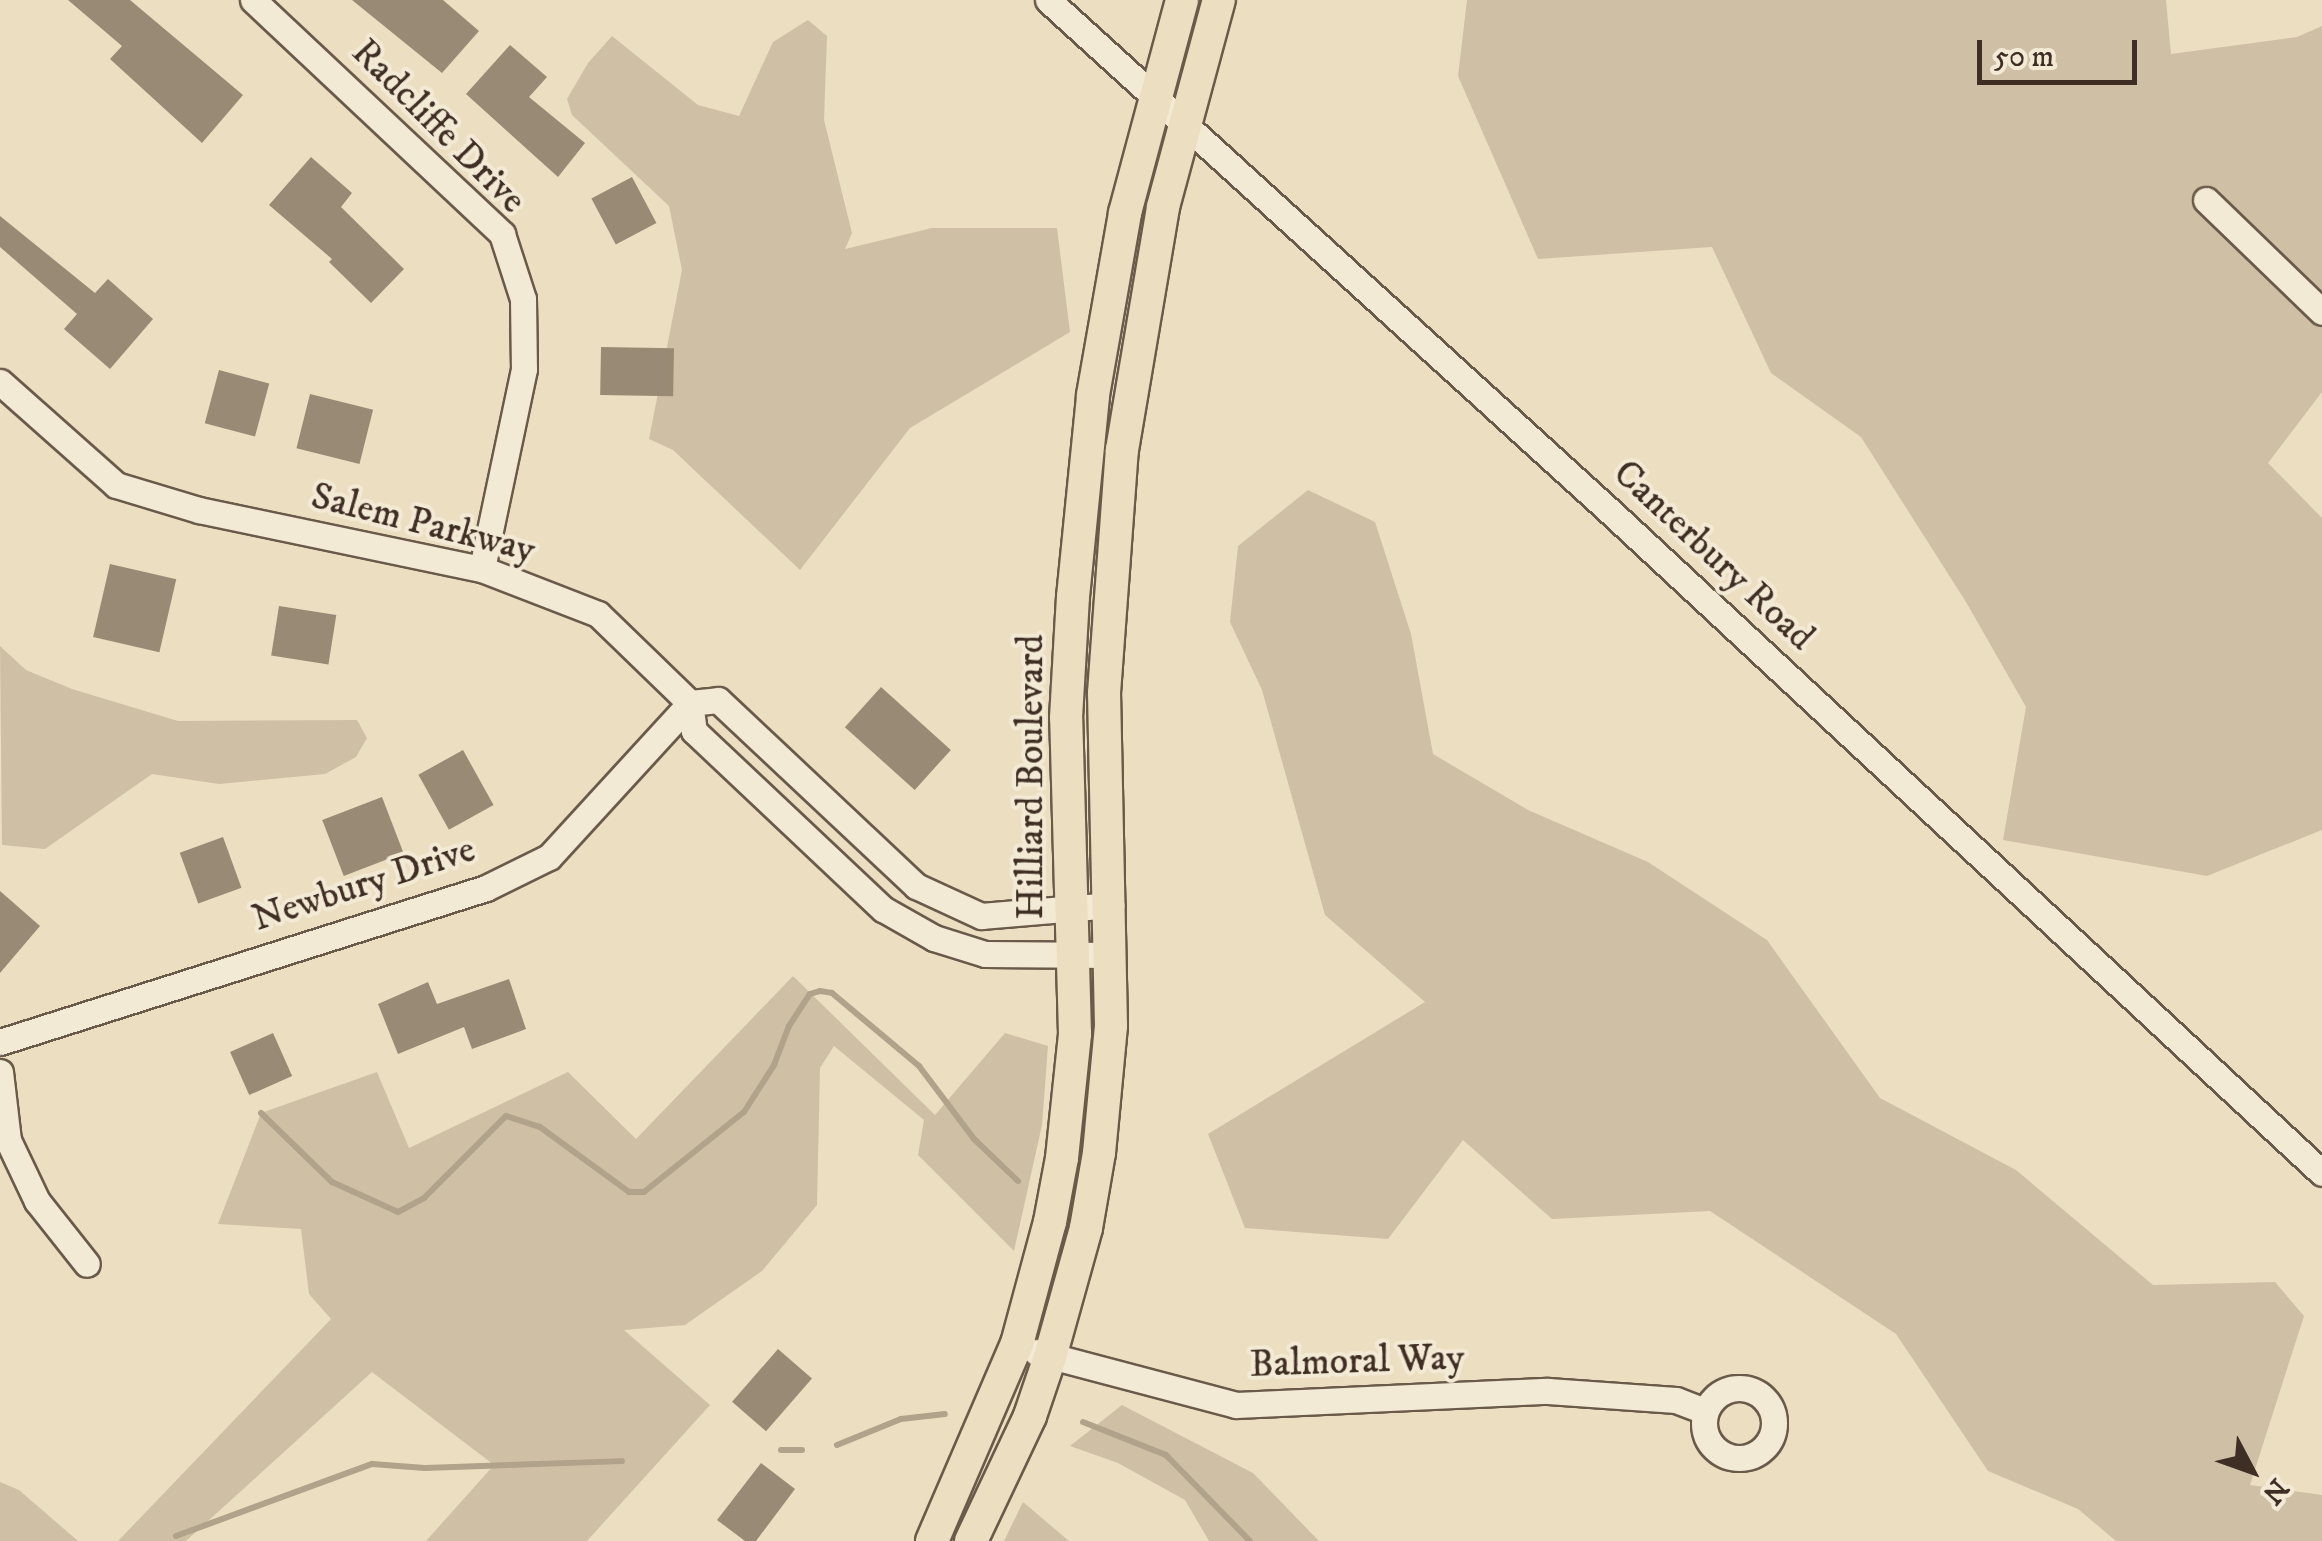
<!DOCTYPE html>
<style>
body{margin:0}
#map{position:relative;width:2322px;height:1541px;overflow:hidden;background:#ecdec0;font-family:"IM FELL DW Pica",serif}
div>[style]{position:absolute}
.green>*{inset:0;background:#cfc0a5}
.stream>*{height:6px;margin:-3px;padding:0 3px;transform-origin:3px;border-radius:3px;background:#b1a28b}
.building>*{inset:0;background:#998a75;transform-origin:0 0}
.roads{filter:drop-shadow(2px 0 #6a5a4a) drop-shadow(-2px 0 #6a5a4a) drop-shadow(0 2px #6a5a4a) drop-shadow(0 -2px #6a5a4a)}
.minor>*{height:25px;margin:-12.5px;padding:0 12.5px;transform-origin:12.5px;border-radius:12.5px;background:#f3ead6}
.minor>.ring{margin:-12.5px;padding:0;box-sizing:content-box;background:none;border:25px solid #f3ead6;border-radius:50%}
.major>*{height:32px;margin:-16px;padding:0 16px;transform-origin:16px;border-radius:16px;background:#ecdec0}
span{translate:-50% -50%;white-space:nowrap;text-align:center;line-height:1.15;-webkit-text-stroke:8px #f3ead6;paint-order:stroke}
.street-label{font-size:38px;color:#3f2e23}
.north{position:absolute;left:2202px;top:1421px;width:100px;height:100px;-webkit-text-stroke:8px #f3ead6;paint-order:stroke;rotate:131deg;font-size:28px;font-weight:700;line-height:40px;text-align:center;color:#3f2e23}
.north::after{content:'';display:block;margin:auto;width:35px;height:45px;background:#3f2e23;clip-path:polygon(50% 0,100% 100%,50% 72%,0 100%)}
.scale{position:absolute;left:1977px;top:40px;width:160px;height:45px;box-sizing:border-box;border:5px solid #3f2e23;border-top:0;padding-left:12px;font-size:30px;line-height:35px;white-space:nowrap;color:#3f2e23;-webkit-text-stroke:8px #f3ead6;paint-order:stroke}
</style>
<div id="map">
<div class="green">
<div style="clip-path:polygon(1467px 0,2166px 0,2171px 54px,2297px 37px,2322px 26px,2322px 392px,2268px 463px,2322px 518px,2322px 830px,2207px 876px,2003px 840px,2026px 707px,1966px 602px,1861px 437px,1771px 373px,1712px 247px,1538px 259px,1458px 76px)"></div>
<div style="clip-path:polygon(808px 20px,827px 36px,824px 120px,852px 233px,845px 249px,932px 228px,1057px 228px,1070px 332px,910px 428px,800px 570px,673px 450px,649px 439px,682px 270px,669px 206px,572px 115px,567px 99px,588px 63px,612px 36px,698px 105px,739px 116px,773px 42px)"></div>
<div style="clip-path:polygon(1308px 490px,1375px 522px,1411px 634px,1433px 754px,1528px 810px,1648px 862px,1767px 940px,1880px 1098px,2016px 1170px,2153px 1285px,2275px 1282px,2304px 1316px,2250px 1485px,2322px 1495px,2322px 1541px,2116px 1541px,2078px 1509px,1988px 1471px,1896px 1334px,1710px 1211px,1552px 1219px,1463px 1140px,1388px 1239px,1245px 1228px,1208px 1134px,1425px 1002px,1325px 915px,1262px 690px,1230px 622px,1238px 546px)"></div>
<div style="clip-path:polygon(0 646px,26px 670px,72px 689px,178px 721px,357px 720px,367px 738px,356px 757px,325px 774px,219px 784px,152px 774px,45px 849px,2px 845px)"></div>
<div style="clip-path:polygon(793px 976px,935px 1115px,1005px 1033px,1048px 1046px,1042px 1125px,1014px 1251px,918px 1155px,924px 1120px,834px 1046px,820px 1068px,817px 1205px,762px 1271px,685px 1325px,624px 1330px,710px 1405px,587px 1541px,426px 1541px,494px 1465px,372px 1372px,186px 1541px,118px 1541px,331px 1319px,309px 1294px,301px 1229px,218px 1224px,261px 1113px,377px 1072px,409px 1148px,568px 1072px,636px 1139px)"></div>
<div style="clip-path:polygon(1122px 1405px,1253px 1473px,1319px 1541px,1209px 1541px,1185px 1500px,1118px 1463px,1070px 1446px)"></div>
<div style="clip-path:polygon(0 1482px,19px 1490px,78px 1541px,0 1541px)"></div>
<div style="clip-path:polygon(1023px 1502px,1069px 1541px,1004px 1541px)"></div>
</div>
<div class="stream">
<div style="left:261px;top:1113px;width:99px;rotate:44.2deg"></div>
<div style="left:332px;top:1182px;width:72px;rotate:24.4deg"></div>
<div style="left:398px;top:1212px;width:30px;rotate:-28deg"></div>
<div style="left:424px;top:1198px;width:116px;rotate:-45deg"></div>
<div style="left:506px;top:1116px;width:36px;rotate:18deg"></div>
<div style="left:540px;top:1127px;width:110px;rotate:36.1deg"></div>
<div style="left:629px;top:1192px;width:15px"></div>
<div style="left:644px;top:1192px;width:128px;rotate:-38.7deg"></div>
<div style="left:744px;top:1112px;width:56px;rotate:-57.4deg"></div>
<div style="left:774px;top:1065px;width:42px;rotate:-69deg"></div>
<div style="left:789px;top:1026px;width:38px;rotate:-57deg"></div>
<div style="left:810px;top:994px;width:10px;rotate:-17deg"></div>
<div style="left:820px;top:991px;width:12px;rotate:9deg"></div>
<div style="left:832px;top:993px;width:114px;rotate:40deg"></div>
<div style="left:919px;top:1066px;width:91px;rotate:53deg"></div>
<div style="left:974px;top:1139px;width:61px;rotate:43.7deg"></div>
<div style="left:1083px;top:1422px;width:89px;rotate:21.7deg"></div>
<div style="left:1166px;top:1455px;width:120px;rotate:45.7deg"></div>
<div style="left:837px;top:1445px;width:69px;rotate:-22.1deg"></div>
<div style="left:901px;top:1419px;width:44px;rotate:-6.5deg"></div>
<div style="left:781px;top:1450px;width:21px"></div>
<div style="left:176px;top:1536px;width:209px;rotate:-20.2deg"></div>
<div style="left:372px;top:1464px;width:53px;rotate:4.3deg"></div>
<div style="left:425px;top:1468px;width:197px;rotate:-2deg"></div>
</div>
<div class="building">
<div style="clip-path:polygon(68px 0,130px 0,243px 95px,202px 143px,110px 59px,122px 46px)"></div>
<div style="clip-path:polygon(352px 0,443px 0,479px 31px,442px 73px)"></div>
<div style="clip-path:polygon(510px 45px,547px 77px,529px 97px,585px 143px,558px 177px,466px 94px)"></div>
<div style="clip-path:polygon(311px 157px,352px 193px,341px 207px,404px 269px,371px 303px,329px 262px,332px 259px,269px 205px)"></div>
<div style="left:632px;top:177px;width:52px;height:46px;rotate:62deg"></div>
<div style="clip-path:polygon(0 216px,95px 293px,108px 279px,153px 319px,110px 369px,64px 329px,77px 314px,0 247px)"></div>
<div style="left:601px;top:347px;width:73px;height:48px;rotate:1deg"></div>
<div style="left:219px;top:370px;width:52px;height:55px;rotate:15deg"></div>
<div style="left:310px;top:394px;width:65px;height:56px;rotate:14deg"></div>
<div style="left:110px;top:564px;width:68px;height:75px;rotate:13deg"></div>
<div style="left:279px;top:606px;width:58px;height:50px;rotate:9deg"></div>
<div style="left:881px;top:687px;width:94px;height:54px;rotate:42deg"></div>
<div style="left:463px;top:750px;width:63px;height:51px;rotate:61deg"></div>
<div style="left:382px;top:797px;width:60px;height:64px;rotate:69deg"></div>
<div style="left:223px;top:837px;width:54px;height:46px;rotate:70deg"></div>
<div style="clip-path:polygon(0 891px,40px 926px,0 973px)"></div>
<div style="clip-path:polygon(509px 979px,526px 1029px,472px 1049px,464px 1027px,398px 1054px,378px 1004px,428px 982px,437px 1004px)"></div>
<div style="left:273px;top:1033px;width:47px;height:47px;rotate:66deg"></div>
<div style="left:778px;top:1349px;width:45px;height:70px;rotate:41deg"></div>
<div style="clip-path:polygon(761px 1463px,795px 1489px,756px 1541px,745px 1541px,717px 1520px)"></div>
</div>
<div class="roads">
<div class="minor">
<div style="left:253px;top:0;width:342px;rotate:43.2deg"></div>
<div style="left:502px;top:234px;width:68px;rotate:72.1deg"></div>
<div style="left:523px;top:299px;width:70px;rotate:89.2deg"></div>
<div style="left:524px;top:369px;width:204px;rotate:101.9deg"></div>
<div style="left:1048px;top:0;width:767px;rotate:42.3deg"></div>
<div style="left:1615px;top:516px;width:965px;rotate:42.9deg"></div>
<div style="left:2206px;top:200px;width:161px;rotate:44deg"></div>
<div style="left:0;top:382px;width:155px;rotate:41.6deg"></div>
<div style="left:116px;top:485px;width:87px;rotate:16.8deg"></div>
<div style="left:199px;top:510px;width:289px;rotate:11.8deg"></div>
<div style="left:482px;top:569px;width:124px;rotate:21.2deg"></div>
<div style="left:598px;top:614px;width:128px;rotate:44.1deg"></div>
<div style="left:690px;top:703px;width:28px;rotate:82deg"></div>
<div style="left:694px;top:731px;width:260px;rotate:43.3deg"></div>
<div style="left:883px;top:909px;width:59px;rotate:29.6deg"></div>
<div style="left:934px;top:938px;width:53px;rotate:17.4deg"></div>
<div style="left:985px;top:954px;width:127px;rotate:0.5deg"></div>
<div style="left:690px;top:703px;width:28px;rotate:-6deg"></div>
<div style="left:718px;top:700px;width:272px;rotate:43.2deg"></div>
<div style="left:916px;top:886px;width:72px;rotate:24.8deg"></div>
<div style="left:981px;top:916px;width:131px;rotate:-4.8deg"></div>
<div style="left:0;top:1042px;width:510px;rotate:-17.58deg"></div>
<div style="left:486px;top:888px;width:70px;rotate:-26.2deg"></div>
<div style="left:549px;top:857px;width:209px;rotate:-47.5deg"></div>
<div style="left:0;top:1072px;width:68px;rotate:83.3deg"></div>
<div style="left:8px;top:1140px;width:68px;rotate:64.6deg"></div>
<div style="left:37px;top:1201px;width:80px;rotate:51.6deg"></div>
<div style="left:1036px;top:1352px;width:207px;rotate:14.8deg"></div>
<div style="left:1236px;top:1405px;width:312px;rotate:-2.6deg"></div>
<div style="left:1548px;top:1391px;width:128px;rotate:4deg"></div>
<div style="left:1676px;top:1400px;width:31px;rotate:21deg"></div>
<div class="ring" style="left:1704px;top:1388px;width:45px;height:45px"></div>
</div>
<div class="major">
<div style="left:932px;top:1541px;width:215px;rotate:-66.7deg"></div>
<div style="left:1017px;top:1344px;width:126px;rotate:-74.9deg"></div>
<div style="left:1050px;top:1222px;width:65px;rotate:-79.4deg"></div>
<div style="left:1062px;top:1158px;width:125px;rotate:-84deg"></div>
<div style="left:1075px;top:1034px;width:316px;rotate:-91.6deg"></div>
<div style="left:1066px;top:718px;width:121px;rotate:-86.7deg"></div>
<div style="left:1073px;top:597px;width:203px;rotate:-84.3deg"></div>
<div style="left:1093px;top:395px;width:185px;rotate:-80deg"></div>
<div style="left:1125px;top:213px;width:220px;rotate:-75deg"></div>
<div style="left:971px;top:1541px;width:138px;rotate:-64.7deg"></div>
<div style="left:1030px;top:1416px;width:62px;rotate:-71.3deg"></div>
<div style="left:1050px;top:1357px;width:134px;rotate:-74.4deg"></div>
<div style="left:1086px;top:1228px;width:76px;rotate:-80.2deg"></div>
<div style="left:1099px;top:1153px;width:128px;rotate:-84.6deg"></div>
<div style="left:1111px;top:1026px;width:333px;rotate:-91.2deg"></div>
<div style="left:1104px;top:693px;width:244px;rotate:-85.8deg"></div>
<div style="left:1122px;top:450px;width:246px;rotate:-80.4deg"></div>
<div style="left:1163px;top:207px;width:214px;rotate:-74.9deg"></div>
</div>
</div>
<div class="street-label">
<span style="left:438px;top:127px;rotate:45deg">Radcliffe Drive</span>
<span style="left:423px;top:524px;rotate:14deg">Salem Parkway</span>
<span style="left:1713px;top:556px;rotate:43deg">Canterbury Road</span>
<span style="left:1032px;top:777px;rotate:-90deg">Hilliard Boulevard</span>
<span style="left:364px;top:885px;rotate:-18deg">Newbury Drive</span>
<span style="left:1357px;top:1362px;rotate:-2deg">Balmoral Way</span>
</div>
<div class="north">N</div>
<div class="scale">50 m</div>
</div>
